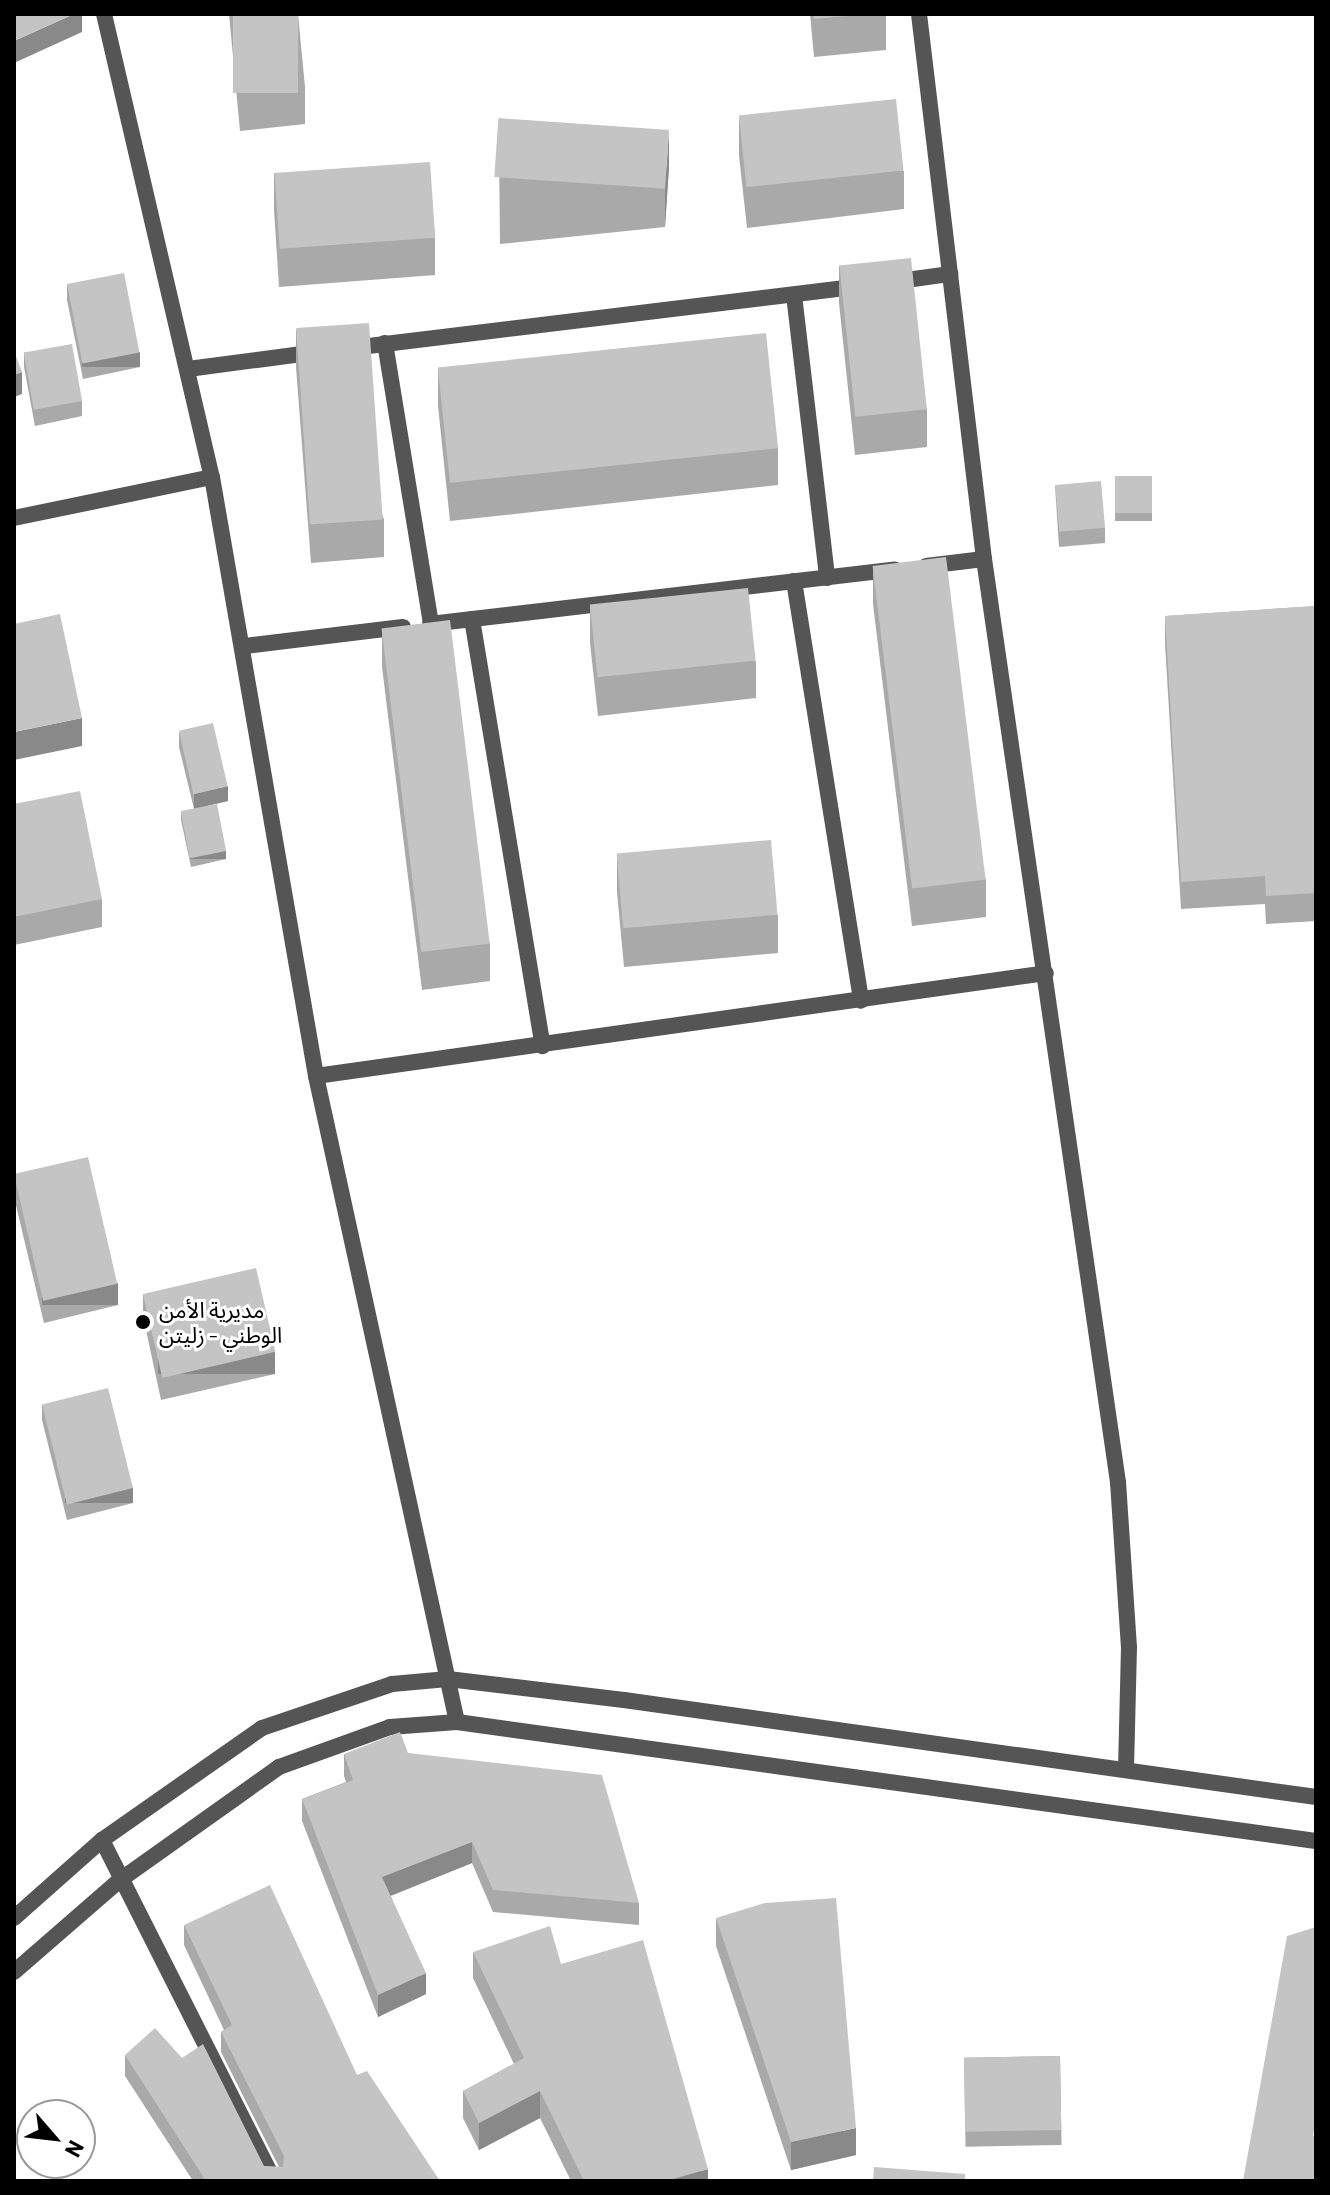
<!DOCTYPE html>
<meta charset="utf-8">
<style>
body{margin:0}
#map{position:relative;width:1330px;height:2195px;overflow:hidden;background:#fff;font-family:Barlow,"Noto Sans Arabic",sans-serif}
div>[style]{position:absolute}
.lane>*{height:16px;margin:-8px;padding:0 8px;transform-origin:8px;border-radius:8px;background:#555}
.street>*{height:16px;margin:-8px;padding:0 8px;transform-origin:8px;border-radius:8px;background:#555}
.wall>*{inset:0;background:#a9a9a9;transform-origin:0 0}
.shaded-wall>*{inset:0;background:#898989;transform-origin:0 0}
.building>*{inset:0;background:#c4c4c4;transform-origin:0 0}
.dots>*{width:22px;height:22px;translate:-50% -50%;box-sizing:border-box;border:4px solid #fff;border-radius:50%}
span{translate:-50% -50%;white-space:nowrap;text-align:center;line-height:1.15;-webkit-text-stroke:6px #fff;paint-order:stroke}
.poi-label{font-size:22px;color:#000}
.left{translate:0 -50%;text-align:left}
.frame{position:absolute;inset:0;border:16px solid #000;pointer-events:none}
.north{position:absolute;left:16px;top:2099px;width:80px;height:80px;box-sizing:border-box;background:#fff;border:2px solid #999;border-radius:50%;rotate:118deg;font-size:22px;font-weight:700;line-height:32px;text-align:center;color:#000}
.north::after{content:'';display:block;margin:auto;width:28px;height:36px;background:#000;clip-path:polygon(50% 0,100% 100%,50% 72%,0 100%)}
</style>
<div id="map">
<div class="lane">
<div style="left:102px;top:1840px;width:382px;rotate:63.2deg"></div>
</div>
<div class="street">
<div style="left:104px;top:14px;width:475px;rotate:76.9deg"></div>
<div style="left:212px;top:477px;width:608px;rotate:80.15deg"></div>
<div style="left:316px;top:1076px;width:661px;rotate:77.69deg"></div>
<div style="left:919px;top:14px;width:549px;rotate:83.2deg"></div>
<div style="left:984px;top:559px;width:933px;rotate:81.74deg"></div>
<div style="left:1118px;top:1482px;width:165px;rotate:86.2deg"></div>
<div style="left:1129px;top:1647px;width:123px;rotate:91.4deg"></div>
<div style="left:892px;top:282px;width:59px;rotate:-7.9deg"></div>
<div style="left:794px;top:295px;width:285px;rotate:83.3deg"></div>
<div style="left:385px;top:343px;width:285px;rotate:80.7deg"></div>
<div style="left:352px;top:348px;width:513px;rotate:-6.94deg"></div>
<div style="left:188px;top:369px;width:130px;rotate:-7.5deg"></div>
<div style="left:14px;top:518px;width:202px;rotate:-11.7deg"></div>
<div style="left:926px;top:566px;width:58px;rotate:-6.9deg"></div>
<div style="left:794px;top:581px;width:425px;rotate:80.9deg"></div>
<div style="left:472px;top:619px;width:433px;rotate:80.6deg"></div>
<div style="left:430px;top:624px;width:468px;rotate:-6.7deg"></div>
<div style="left:245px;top:646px;width:159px;rotate:-6.9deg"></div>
<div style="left:316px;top:1076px;width:737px;rotate:-8.03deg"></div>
<div style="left:14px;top:1918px;width:118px;rotate:-41.6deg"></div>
<div style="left:102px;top:1840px;width:195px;rotate:-35deg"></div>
<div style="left:262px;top:1728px;width:137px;rotate:-18.7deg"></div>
<div style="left:392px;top:1684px;width:56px;rotate:-5.1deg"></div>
<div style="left:448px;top:1679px;width:177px;rotate:6.8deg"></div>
<div style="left:624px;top:1700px;width:699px;rotate:7.98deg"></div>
<div style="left:14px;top:1972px;width:140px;rotate:-41deg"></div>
<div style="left:120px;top:1880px;width:195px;rotate:-35.4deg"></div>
<div style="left:279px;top:1767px;width:118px;rotate:-19.8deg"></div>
<div style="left:390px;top:1727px;width:67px;rotate:-4.3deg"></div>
<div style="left:457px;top:1722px;width:867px;rotate:7.89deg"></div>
</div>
<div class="wall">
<div style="clip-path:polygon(229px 14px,298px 14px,305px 87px,305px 124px,240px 131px)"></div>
<div style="clip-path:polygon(810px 14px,886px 14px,886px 50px,814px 57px)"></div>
<div style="clip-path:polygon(739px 119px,904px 171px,904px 209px,747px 228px,739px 156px)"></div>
<div style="clip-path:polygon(499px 148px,669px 167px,665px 227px,500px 244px)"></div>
<div style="clip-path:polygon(274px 173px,435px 238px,435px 275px,279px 287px,274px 210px)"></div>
<div style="clip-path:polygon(839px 265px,927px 409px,927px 447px,855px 455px,839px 303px)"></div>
<div style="clip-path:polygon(67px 285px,140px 367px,83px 379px,67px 300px)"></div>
<div style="clip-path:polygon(296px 329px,384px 519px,384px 557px,311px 563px,296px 367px)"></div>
<div style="clip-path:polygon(24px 352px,82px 401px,82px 416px,35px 426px,24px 367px)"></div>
<div style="clip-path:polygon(438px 369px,778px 448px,778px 485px,450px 521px,438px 406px)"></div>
<div style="left:1115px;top:476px;width:37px;height:45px"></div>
<div style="clip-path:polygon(1055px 485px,1105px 528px,1105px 543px,1059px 547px)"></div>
<div style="clip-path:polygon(873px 566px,986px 880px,986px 917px,912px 926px,873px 604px)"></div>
<div style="clip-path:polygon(590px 606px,756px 661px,756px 698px,598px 716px,590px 643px)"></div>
<div style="clip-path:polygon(1316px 606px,1316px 921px,1266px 924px,1265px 904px,1181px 909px,1165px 644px,1165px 616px)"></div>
<div style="clip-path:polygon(382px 629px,490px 944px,490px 981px,422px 990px,382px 667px)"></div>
<div style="clip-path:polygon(179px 732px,228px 801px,206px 806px,226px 859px,191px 867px,181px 820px,181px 812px,194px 809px,179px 747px)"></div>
<div style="clip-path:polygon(14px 804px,102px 899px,102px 927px,14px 945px)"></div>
<div style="clip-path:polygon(617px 855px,778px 915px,778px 953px,624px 967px,617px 892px)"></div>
<div style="clip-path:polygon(14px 1175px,118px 1305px,44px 1323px,14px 1197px)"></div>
<div style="clip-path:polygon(143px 1294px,275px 1374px,161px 1400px,143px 1316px)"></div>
<div style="clip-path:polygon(42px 1405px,133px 1503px,67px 1520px,42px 1420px)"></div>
<div style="clip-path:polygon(408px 1753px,639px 1903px,639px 1925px,493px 1912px,472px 1863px,391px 1896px,426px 1994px,378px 2017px,302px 1821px,302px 1799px,346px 1782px,344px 1776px,344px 1754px)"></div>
<div style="clip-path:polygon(716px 1918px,856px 2155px,791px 2170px,716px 1946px)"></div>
<div style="clip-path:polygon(184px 1925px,357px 2075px,440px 2181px,193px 2181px,125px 2076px,125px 2055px,264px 2166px,279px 2167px,221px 2052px,221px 2032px,224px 2030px,184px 1945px)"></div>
<div style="clip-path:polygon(473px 1952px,561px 1964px,708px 2181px,571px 2181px,540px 2118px,479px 2150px,463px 2118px,463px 2091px,514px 2064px,473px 1978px)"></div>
<div style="left:1060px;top:2056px;width:89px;height:96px;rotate:89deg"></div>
</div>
<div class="shaded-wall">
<div style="clip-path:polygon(74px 14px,82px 14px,82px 32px,14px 63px,14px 41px)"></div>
<div style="clip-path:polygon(669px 130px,669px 167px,665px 227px,665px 189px)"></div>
<div style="left:140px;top:352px;width:15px;height:58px;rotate:90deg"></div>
<div style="clip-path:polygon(22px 372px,22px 394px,14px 397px,14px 375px)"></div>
<div style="clip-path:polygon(82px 718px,82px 746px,14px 760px,14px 732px)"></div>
<div style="clip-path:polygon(228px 786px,228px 801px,194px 809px,194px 794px)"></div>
<div style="left:226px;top:851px;width:8px;height:36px;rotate:90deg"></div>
<div style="left:118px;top:1283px;width:22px;height:76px;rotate:90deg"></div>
<div style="left:275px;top:1352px;width:22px;height:117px;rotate:90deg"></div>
<div style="left:133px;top:1488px;width:15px;height:68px;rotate:90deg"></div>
<div style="clip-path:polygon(472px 1842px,472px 1863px,382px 1899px,382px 1877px)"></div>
<div style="clip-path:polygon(426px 1973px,426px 1994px,378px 2017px,378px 1995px)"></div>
<div style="clip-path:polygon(540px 2091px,540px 2118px,479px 2150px,479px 2123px)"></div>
<div style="clip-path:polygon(856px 2128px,856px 2155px,791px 2170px,791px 2142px)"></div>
<div style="clip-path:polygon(708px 2169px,708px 2181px,666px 2181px)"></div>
</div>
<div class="building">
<div style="clip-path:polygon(14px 14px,74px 14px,14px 41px)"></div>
<div style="left:233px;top:14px;width:65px;height:79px"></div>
<div style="clip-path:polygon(813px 14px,869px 14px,814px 19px)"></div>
<div style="left:896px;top:99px;width:72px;height:158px;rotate:84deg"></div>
<div style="left:669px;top:130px;width:59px;height:171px;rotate:94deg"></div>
<div style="left:430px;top:162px;width:76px;height:156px;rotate:86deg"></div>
<div style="left:911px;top:258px;width:152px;height:72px;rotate:84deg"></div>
<div style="left:124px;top:273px;width:81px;height:58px;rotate:79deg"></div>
<div style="left:369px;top:323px;width:197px;height:73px;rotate:86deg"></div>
<div style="left:766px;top:333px;width:116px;height:330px;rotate:84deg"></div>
<div style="left:72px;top:344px;width:58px;height:49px;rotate:80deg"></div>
<div style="clip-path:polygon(14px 351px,22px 372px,14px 375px)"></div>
<div style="left:1115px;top:476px;width:37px;height:37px"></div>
<div style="left:1101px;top:481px;width:47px;height:46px;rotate:85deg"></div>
<div style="left:946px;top:557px;width:325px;height:74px;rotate:83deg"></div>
<div style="left:748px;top:588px;width:73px;height:159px;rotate:84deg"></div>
<div style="clip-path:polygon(1316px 606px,1316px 893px,1266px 896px,1265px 876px,1181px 882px,1165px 616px)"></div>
<div style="clip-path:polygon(60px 614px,82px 718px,14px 732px,14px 624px)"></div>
<div style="left:450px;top:620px;width:326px;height:69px;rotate:83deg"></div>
<div style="left:213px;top:723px;width:65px;height:35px;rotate:77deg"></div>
<div style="clip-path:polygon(80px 791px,102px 899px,14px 917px,14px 804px)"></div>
<div style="left:217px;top:804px;width:48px;height:37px;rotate:79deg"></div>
<div style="left:771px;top:840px;width:75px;height:155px;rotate:85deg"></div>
<div style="left:88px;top:1157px;width:130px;height:76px;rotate:77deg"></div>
<div style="left:256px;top:1268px;width:86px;height:116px;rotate:77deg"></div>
<div style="left:108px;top:1388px;width:103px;height:68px;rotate:76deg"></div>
<div style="clip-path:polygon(400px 1732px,408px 1753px,602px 1775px,639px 1903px,493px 1890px,472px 1842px,382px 1877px,426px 1973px,378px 1995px,302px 1799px,353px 1780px,344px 1754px)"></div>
<div style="clip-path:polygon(270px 1885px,357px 2075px,367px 2071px,440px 2181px,206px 2181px,125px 2055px,155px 2028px,182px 2058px,203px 2044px,264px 2166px,283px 2167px,284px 2156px,221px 2032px,232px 2025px,184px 1925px)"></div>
<div style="clip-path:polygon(836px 1898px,856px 2128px,791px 2142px,716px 1918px,765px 1903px)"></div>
<div style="clip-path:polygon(550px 1926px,561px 1964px,643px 1940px,708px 2169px,666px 2181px,584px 2181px,540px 2091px,479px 2123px,463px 2091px,524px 2058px,473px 1952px)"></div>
<div style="clip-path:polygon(1316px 1927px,1316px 2117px,1313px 2136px,1316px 2136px,1316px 2181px,1243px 2181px,1287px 1936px)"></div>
<div style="left:1060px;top:2056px;width:74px;height:96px;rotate:89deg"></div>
<div style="clip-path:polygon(874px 2167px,965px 2174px,965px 2181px,873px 2181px)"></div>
</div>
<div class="dots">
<div style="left:143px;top:1322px;background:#000"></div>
</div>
<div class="poi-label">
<span class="left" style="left:159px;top:1322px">مديرية الأمن<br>الوطني - زليتن</span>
</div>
<div class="frame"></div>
<div class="north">N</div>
</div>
